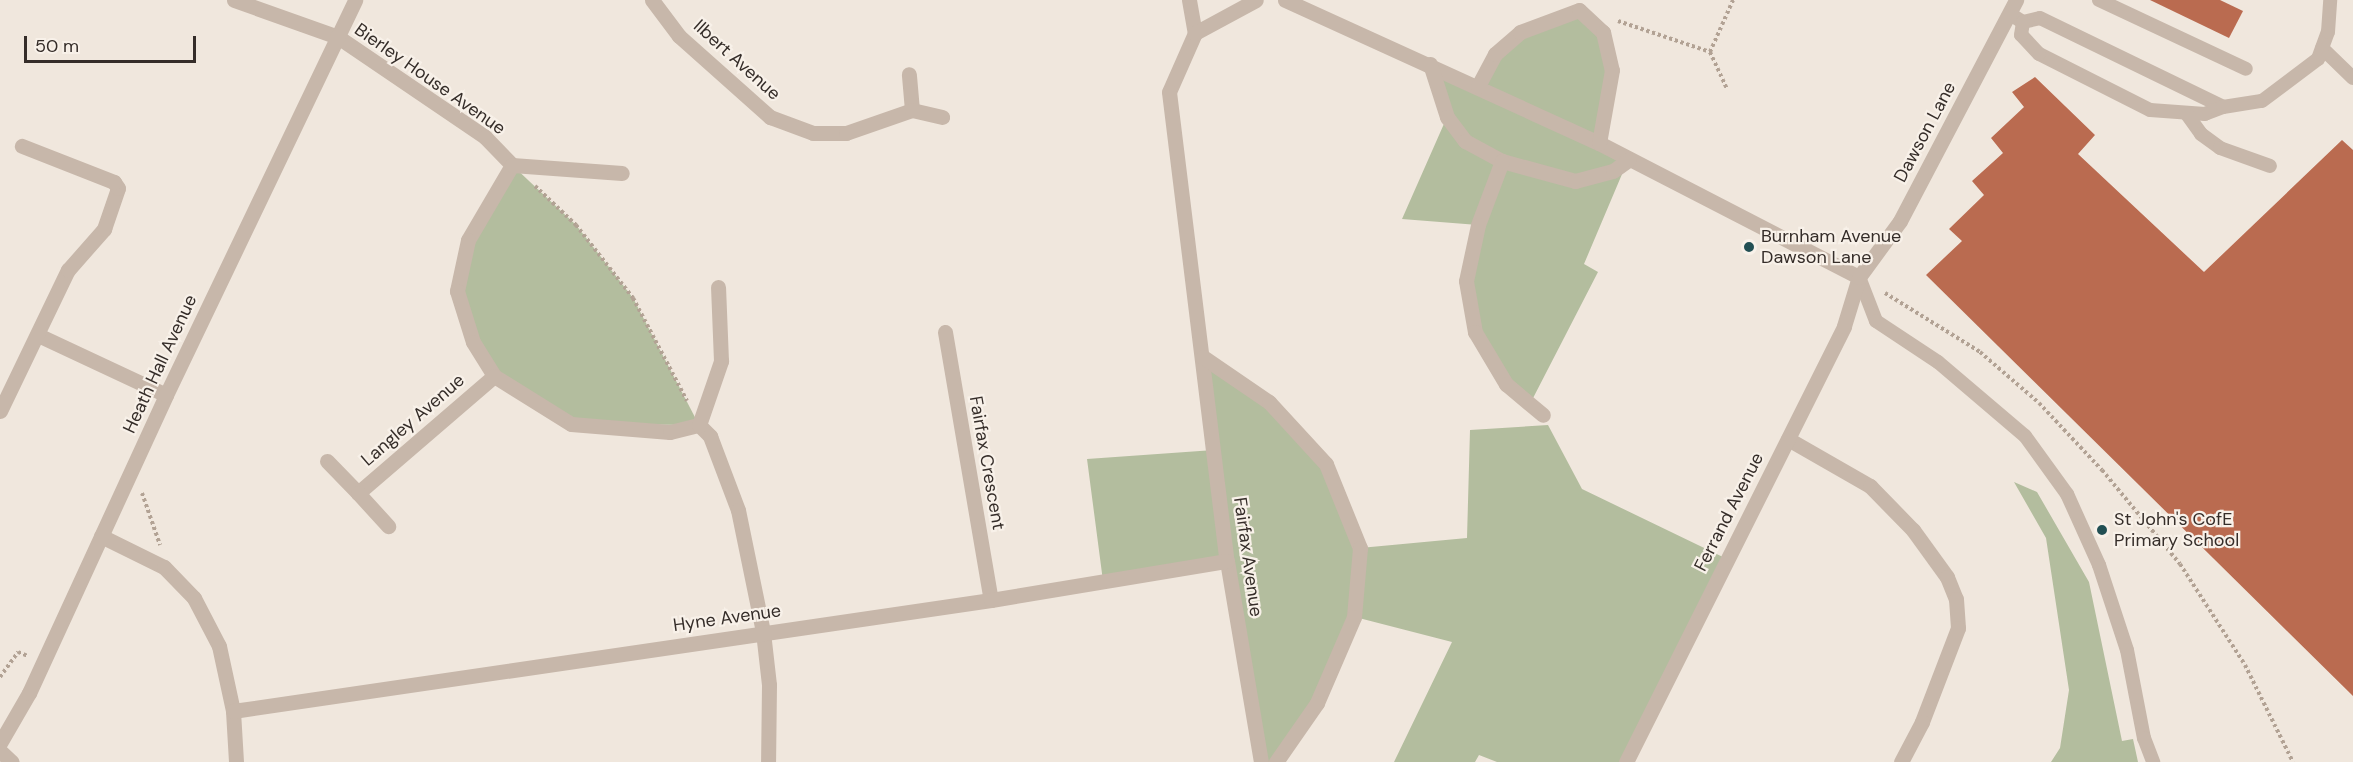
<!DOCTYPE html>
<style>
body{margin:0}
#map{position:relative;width:2353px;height:762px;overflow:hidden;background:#f0e7dd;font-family:"DM Sans",sans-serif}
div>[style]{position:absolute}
.green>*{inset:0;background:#b3bd9e}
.building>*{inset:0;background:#ba6b50}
.path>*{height:4px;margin-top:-2px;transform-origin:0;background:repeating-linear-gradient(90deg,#b2a294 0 3px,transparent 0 6px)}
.service>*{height:14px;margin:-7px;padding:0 7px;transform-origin:7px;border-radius:7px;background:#c7b7aa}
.minor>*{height:15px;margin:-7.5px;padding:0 7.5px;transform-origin:7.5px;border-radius:7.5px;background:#c7b7aa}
.tertiary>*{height:15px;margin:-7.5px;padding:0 7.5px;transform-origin:7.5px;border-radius:7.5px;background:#c7b7aa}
.dots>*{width:16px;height:16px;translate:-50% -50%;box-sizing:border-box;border:3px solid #f8f1e9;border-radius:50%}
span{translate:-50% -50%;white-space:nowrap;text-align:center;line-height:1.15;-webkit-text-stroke:4.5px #f8f1e9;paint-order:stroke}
.street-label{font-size:18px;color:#352d29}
.poi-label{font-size:18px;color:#352d29}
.left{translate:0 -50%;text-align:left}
.scale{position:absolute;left:24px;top:36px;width:172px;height:27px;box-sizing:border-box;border:3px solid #352d29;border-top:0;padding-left:8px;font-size:18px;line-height:21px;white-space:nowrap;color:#352d29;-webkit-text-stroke:4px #f8f1e9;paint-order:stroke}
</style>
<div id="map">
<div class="green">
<div style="clip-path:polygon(1579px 10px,1603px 32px,1612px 70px,1599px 143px,1628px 160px,1584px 264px,1598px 272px,1531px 402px,1506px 384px,1475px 332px,1466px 281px,1478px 225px,1402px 219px,1447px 117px,1430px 64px,1478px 86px,1520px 32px)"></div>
<div style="clip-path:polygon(512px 165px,576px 225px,633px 298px,699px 425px,571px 424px,494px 376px,457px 291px,468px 240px)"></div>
<div style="clip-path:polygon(1203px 357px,1269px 402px,1326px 464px,1360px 548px,1467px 538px,1470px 430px,1548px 425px,1582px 489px,1727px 559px,1626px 762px,1497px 762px,1479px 755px,1475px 762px,1394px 762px,1452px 642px,1355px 617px,1317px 703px,1276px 762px,1261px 762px,1227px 561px,1103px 581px,1087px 459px,1214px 450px)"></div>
<div style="clip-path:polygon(2014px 482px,2037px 492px,2089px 582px,2122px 741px,2133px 739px,2138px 762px,2051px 762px,2060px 748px,2069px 690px,2046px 538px)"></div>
</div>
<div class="building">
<div style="clip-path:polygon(2150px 0,2220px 0,2243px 11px,2229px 38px)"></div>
<div style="clip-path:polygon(2035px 77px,2095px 135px,2078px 154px,2204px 272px,2342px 140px,2353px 150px,2353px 696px,1926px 275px,1962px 241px,1949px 229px,1984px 195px,1972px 181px,2003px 153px,1991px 138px,2024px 107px,2012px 92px)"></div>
</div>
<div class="path">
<div style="left:1618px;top:21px;width:97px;rotate:18.6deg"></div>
<div style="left:1710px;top:52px;width:57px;rotate:-66.1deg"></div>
<div style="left:1710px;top:52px;width:41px;rotate:65.3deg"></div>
<div style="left:535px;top:186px;width:57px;rotate:43.6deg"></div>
<div style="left:576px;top:225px;width:93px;rotate:52deg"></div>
<div style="left:633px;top:298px;width:116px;rotate:62.3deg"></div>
<div style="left:1885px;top:293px;width:112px;rotate:31.8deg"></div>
<div style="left:1980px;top:352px;width:78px;rotate:40.8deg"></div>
<div style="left:2039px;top:403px;width:92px;rotate:46.8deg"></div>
<div style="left:2102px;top:470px;width:122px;rotate:50.3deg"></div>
<div style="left:2180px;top:564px;width:120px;rotate:57.2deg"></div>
<div style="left:2245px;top:665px;width:108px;rotate:63.7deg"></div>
<div style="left:142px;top:493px;width:55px;rotate:70.9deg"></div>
<div style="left:0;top:677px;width:31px;rotate:-54deg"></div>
<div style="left:18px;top:652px;width:11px;rotate:22deg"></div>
</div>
<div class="service">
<div style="left:2099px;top:0;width:162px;rotate:25.1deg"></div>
<div style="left:2010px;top:14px;width:15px;rotate:32deg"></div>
<div style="left:2023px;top:22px;width:17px;rotate:-13deg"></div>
<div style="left:2040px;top:18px;width:203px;rotate:25.9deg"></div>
<div style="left:2223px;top:107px;width:19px;rotate:159deg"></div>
<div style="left:2205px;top:114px;width:55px;rotate:-175.8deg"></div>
<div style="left:2150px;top:110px;width:124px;rotate:-153.2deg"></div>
<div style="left:2039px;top:54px;width:26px;rotate:-133deg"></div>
<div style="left:2021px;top:35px;width:13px;rotate:-81deg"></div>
<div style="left:2322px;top:48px;width:43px;rotate:44.1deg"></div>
<div style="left:2223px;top:107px;width:39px;rotate:-9deg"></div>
<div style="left:2262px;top:101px;width:70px;rotate:-36.9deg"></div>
<div style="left:2318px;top:59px;width:29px;rotate:-70deg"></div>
<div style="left:2328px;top:32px;width:32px;rotate:-86deg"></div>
<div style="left:2186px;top:113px;width:26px;rotate:54deg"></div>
<div style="left:2201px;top:134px;width:24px;rotate:36deg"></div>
<div style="left:2220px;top:148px;width:53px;rotate:19.8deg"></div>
<div style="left:1859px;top:277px;width:47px;rotate:68.9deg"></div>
<div style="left:1876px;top:321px;width:74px;rotate:33.5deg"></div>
<div style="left:1938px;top:362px;width:114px;rotate:40.4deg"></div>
<div style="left:2025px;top:436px;width:72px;rotate:54.1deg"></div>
<div style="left:2067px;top:494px;width:78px;rotate:65.7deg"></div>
<div style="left:2099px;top:565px;width:89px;rotate:71.8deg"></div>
<div style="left:2127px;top:650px;width:90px;rotate:79.1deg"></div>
<div style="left:2144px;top:738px;width:26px;rotate:69deg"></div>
</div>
<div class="minor">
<div style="left:234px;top:0;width:110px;rotate:19.6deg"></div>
<div style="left:338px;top:37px;width:178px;rotate:34.2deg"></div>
<div style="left:485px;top:137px;width:39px;rotate:46deg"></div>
<div style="left:512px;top:165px;width:87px;rotate:120.4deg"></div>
<div style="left:468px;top:240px;width:52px;rotate:102.2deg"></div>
<div style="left:457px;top:291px;width:53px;rotate:72.6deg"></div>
<div style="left:473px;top:342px;width:40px;rotate:58deg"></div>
<div style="left:494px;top:376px;width:91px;rotate:31.9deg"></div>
<div style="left:571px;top:424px;width:99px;rotate:4.6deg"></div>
<div style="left:670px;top:432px;width:30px;rotate:-14deg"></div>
<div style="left:699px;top:425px;width:16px;rotate:45deg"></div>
<div style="left:710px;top:436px;width:79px;rotate:69.3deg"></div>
<div style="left:738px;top:510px;width:125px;rotate:78.4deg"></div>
<div style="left:763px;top:632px;width:53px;rotate:83.5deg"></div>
<div style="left:769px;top:685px;width:77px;rotate:90.7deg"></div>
<div style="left:652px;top:0;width:45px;rotate:53.1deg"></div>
<div style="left:679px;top:36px;width:122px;rotate:41.7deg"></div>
<div style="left:770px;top:117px;width:46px;rotate:20.4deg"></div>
<div style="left:813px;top:133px;width:33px"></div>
<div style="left:846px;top:133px;width:70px;rotate:-19.2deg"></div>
<div style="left:912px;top:110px;width:36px;rotate:-95deg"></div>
<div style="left:1189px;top:0;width:34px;rotate:80deg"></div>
<div style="left:1195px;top:33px;width:64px;rotate:113.8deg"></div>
<div style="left:1169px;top:92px;width:473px;rotate:83deg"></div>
<div style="left:1227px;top:561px;width:204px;rotate:80.4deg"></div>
<div style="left:1285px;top:0;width:345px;rotate:24.5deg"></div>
<div style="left:1599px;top:143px;width:292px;rotate:27.3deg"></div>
<div style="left:1195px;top:33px;width:69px;rotate:-28.4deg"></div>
<div style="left:1430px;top:64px;width:56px;rotate:72.2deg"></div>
<div style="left:1447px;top:117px;width:30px;rotate:53deg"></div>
<div style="left:1465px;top:141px;width:42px;rotate:28.4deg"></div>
<div style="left:1502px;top:161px;width:76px;rotate:15.3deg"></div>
<div style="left:1575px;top:181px;width:39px;rotate:-15deg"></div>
<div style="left:1613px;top:171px;width:19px;rotate:-36deg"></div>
<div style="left:1478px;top:86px;width:36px;rotate:-62deg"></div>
<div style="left:1495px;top:54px;width:33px;rotate:-41deg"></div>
<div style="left:1520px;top:32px;width:63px;rotate:-20.4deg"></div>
<div style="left:1579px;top:10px;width:33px;rotate:43deg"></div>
<div style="left:1603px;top:32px;width:39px;rotate:77deg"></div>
<div style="left:1612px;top:70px;width:74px;rotate:100.1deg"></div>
<div style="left:912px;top:110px;width:31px;rotate:13deg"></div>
<div style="left:1502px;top:161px;width:68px;rotate:110.6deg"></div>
<div style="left:1478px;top:225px;width:57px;rotate:102.1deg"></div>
<div style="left:1466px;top:281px;width:52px;rotate:80deg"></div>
<div style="left:1475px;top:332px;width:61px;rotate:59.2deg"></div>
<div style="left:1506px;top:384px;width:48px;rotate:40deg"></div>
<div style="left:512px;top:165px;width:110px;rotate:4.2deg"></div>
<div style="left:945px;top:332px;width:272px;rotate:80.3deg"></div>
<div style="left:38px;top:335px;width:141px;rotate:25.1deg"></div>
<div style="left:1203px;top:357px;width:80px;rotate:34.3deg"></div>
<div style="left:1269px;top:402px;width:84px;rotate:47.4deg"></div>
<div style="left:1326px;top:464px;width:91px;rotate:68deg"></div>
<div style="left:1360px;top:548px;width:69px;rotate:95deg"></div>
<div style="left:1354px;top:617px;width:94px;rotate:113.3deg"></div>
<div style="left:1317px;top:703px;width:72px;rotate:124.8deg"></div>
<div style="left:0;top:411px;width:157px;rotate:-64.3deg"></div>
<div style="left:68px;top:270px;width:55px;rotate:-48.7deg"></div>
<div style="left:104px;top:229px;width:43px;rotate:-71.1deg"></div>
<div style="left:118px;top:188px;width:7px;rotate:-124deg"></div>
<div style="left:114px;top:182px;width:99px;rotate:-158.6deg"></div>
<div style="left:699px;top:425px;width:68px;rotate:-71deg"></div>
<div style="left:721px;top:361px;width:74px;rotate:-92.3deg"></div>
<div style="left:1788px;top:439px;width:95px;rotate:29.8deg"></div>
<div style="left:1870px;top:486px;width:62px;rotate:45.7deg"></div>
<div style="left:1913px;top:530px;width:58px;rotate:54.1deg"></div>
<div style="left:1947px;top:577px;width:24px;rotate:68deg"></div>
<div style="left:1956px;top:599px;width:29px;rotate:86deg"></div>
<div style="left:1958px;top:628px;width:101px;rotate:111deg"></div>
<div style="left:1922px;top:722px;width:45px;rotate:117.7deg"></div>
<div style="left:327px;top:461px;width:45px;rotate:45.9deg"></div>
<div style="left:358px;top:493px;width:179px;rotate:-40.7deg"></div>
<div style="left:358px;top:493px;width:45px;rotate:47.7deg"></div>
<div style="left:101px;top:536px;width:70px;rotate:26.2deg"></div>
<div style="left:164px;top:567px;width:43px;rotate:45.9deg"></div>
<div style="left:194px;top:598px;width:54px;rotate:62.5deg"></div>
<div style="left:219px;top:646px;width:66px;rotate:77.8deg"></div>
<div style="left:233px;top:711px;width:51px;rotate:86.6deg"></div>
<div style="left:233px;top:711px;width:766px;rotate:-8.33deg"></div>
<div style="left:991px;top:600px;width:239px;rotate:-9.4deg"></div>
<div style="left:0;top:743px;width:58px;rotate:-59.9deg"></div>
<div style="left:29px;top:693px;width:328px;rotate:-65.3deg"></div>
<div style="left:166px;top:395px;width:438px;rotate:-64.4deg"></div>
<div style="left:0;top:751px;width:16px;rotate:43deg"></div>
</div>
<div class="tertiary">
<div style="left:1626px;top:762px;width:487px;rotate:-63.4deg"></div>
<div style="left:1844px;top:326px;width:51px;rotate:-73deg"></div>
<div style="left:1859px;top:277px;width:69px;rotate:-53.8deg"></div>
<div style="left:1900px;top:221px;width:250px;rotate:-62.3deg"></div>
</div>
<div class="dots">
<div style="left:1749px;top:247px;background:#224f53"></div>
<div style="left:2102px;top:530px;background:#224f53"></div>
</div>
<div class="street-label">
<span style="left:737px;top:60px;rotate:42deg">Ilbert Avenue</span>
<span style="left:430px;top:79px;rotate:35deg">Bierley House Avenue</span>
<span style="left:1925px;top:132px;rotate:-62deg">Dawson Lane</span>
<span style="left:160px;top:364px;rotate:-65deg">Heath Hall Avenue</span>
<span style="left:413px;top:420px;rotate:-41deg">Langley Avenue</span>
<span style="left:987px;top:463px;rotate:80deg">Fairfax Crescent</span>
<span style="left:1729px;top:512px;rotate:-63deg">Ferrand Avenue</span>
<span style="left:1248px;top:557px;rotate:82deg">Fairfax Avenue</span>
<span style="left:727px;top:618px;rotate:-8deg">Hyne Avenue</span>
</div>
<div class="poi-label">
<span class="left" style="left:1761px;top:247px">Burnham Avenue<br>Dawson Lane</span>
<span class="left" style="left:2114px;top:530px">St John's CofE<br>Primary School</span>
</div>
<div class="scale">50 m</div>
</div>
